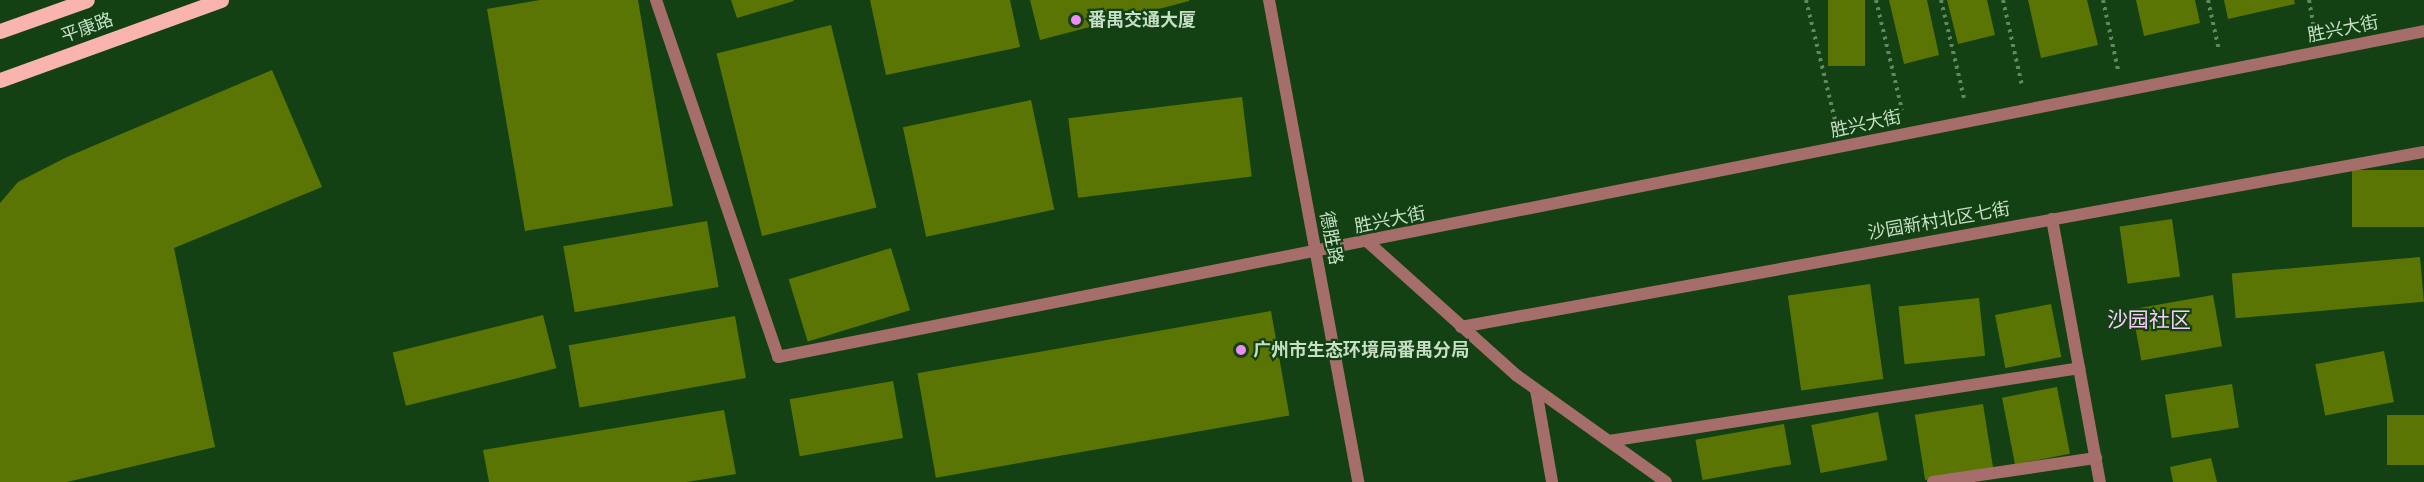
<!DOCTYPE html>
<meta charset="utf-8">
<style>
body{margin:0}
#map{position:relative;width:2424px;height:482px;overflow:hidden;background:#134114;font-family:Helvetica,"Noto Sans SC",sans-serif}
div>[style]{position:absolute}
.building>*{inset:0;background:#5b7504;transform-origin:0 0}
.path>*{height:4px;margin-top:-2px;transform-origin:0;background:repeating-linear-gradient(90deg,#628763 0 3px,transparent 0 7.5px)}
.minor>*{height:12px;margin:-6px;padding:0 6px;transform-origin:6px;border-radius:6px;background:#a66e6b}
.tertiary>*{height:12px;margin:-6px;padding:0 6px;transform-origin:6px;border-radius:6px;background:#a66e6b}
.primary>*{height:15px;margin:-7.5px;padding:0 7.5px;transform-origin:7.5px;border-radius:7.5px;background:#f9b4af}
.dots>*{width:16px;height:16px;translate:-50% -50%;box-sizing:border-box;border:3px solid #134114;border-radius:50%}
span{translate:-50% -50%;white-space:nowrap;text-align:center;line-height:1.15;-webkit-text-stroke:4.5px #134114;paint-order:stroke}
.poi-label{font-size:18px;color:#c6dfc5;font-weight:700}
.left{translate:0 -50%;text-align:left}
.street-label{font-size:18px;color:#c6dfc5}
.quarter-label{font-size:21px;color:#f8ccfc}
</style>
<div id="map">
<div class="building">
<div style="clip-path:polygon(540px 0,638px 0,673px 206px,525px 231px,487px 9px)"></div>
<div style="clip-path:polygon(731px 0,793px 0,794px 1px,737px 18px)"></div>
<div style="clip-path:polygon(870px 0,1010px 0,1020px 47px,886px 75px)"></div>
<div style="clip-path:polygon(1030px 0,1189px 0,1189px 1px,1040px 40px)"></div>
<div style="left:1828px;top:0;width:37px;height:66px"></div>
<div style="clip-path:polygon(1889px 0,1927px 0,1939px 55px,1904px 64px)"></div>
<div style="clip-path:polygon(1947px 0,1987px 0,1995px 35px,1958px 44px)"></div>
<div style="clip-path:polygon(2028px 0,2087px 0,2098px 45px,2041px 58px)"></div>
<div style="clip-path:polygon(2136px 0,2195px 0,2200px 23px,2144px 36px)"></div>
<div style="clip-path:polygon(2224px 0,2294px 0,2295px 4px,2228px 19px)"></div>
<div style="left:831px;top:25px;width:188px;height:118px;rotate:76deg"></div>
<div style="clip-path:polygon(272px 70px,322px 187px,174px 248px,215px 447px,67px 482px,0 482px,0 203px,18px 182px,67px 157px)"></div>
<div style="left:1242px;top:97px;width:80px;height:175px;rotate:83deg"></div>
<div style="left:1031px;top:100px;width:112px;height:131px;rotate:78deg"></div>
<div style="left:2424px;top:170px;width:57px;height:72px;rotate:90deg"></div>
<div style="left:2172px;top:219px;width:58px;height:53px;rotate:82deg"></div>
<div style="left:707px;top:221px;width:67px;height:146px;rotate:80deg"></div>
<div style="left:891px;top:248px;width:65px;height:107px;rotate:73deg"></div>
<div style="left:2420px;top:257px;width:45px;height:189px;rotate:85deg"></div>
<div style="left:1870px;top:284px;width:96px;height:83px;rotate:82deg"></div>
<div style="left:2213px;top:295px;width:52px;height:82px;rotate:80deg"></div>
<div style="left:1979px;top:298px;width:58px;height:81px;rotate:84deg"></div>
<div style="left:2051px;top:304px;width:54px;height:57px;rotate:79deg"></div>
<div style="left:1271px;top:311px;width:106px;height:359px;rotate:80deg"></div>
<div style="left:543px;top:315px;width:55px;height:155px;rotate:76deg"></div>
<div style="left:735px;top:316px;width:63px;height:169px;rotate:80deg"></div>
<div style="left:2384px;top:351px;width:52px;height:70px;rotate:79deg"></div>
<div style="left:893px;top:381px;width:58px;height:105px;rotate:80deg"></div>
<div style="left:2232px;top:384px;width:44px;height:68px;rotate:81deg"></div>
<div style="left:2057px;top:387px;width:68px;height:56px;rotate:79deg"></div>
<div style="left:1983px;top:404px;width:66px;height:69px;rotate:81deg"></div>
<div style="clip-path:polygon(724px 410px,736px 474px,687px 482px,489px 482px,483px 450px)"></div>
<div style="left:1878px;top:412px;width:49px;height:68px;rotate:79deg"></div>
<div style="left:2424px;top:415px;width:50px;height:37px;rotate:90deg"></div>
<div style="left:1784px;top:424px;width:41px;height:90px;rotate:80deg"></div>
<div style="clip-path:polygon(2211px 458px,2217px 482px,2173px 482px,2170px 467px)"></div>
</div>
<div class="path">
<div style="left:1806px;top:0;width:128px;rotate:76.4deg"></div>
<div style="left:1876px;top:0;width:113px;rotate:76.7deg"></div>
<div style="left:1941px;top:0;width:101px;rotate:76.8deg"></div>
<div style="left:2003px;top:0;width:88px;rotate:77.5deg"></div>
<div style="left:2103px;top:0;width:72px;rotate:77.9deg"></div>
<div style="left:2208px;top:0;width:51px;rotate:77.6deg"></div>
<div style="left:2309px;top:0;width:29px;rotate:80deg"></div>
</div>
<div class="minor">
<div style="left:2052px;top:219px;width:267px;rotate:79.7deg"></div>
<div style="left:1369px;top:243px;width:198px;rotate:41.9deg"></div>
<div style="left:1516px;top:375px;width:184px;rotate:35.5deg"></div>
<div style="left:1461px;top:327px;width:979px;rotate:-10.3deg"></div>
<div style="left:1536px;top:390px;width:93px;rotate:80.1deg"></div>
<div style="left:1609px;top:441px;width:476px;rotate:-8.8deg"></div>
<div style="left:1933px;top:482px;width:165px;rotate:-8.4deg"></div>
</div>
<div class="tertiary">
<div style="left:656px;top:0;width:377px;rotate:71.1deg"></div>
<div style="left:778px;top:357px;width:1678px;rotate:-11.2deg"></div>
<div style="left:1269px;top:0;width:490px;rotate:79.5deg"></div>
</div>
<div class="primary">
<div style="left:0;top:31px;width:92px;rotate:-19.6deg"></div>
<div style="left:0;top:80px;width:235px;rotate:-19.9deg"></div>
</div>
<div class="dots">
<div style="left:1076px;top:20px;background:#ee8cf8"></div>
<div style="left:1241px;top:350px;background:#ee8cf8"></div>
</div>
<div class="poi-label">
<span class="left" style="left:1088px;top:20px">番禺交通大厦</span>
<span class="left" style="left:1253px;top:350px">广州市生态环境局番禺分局</span>
</div>
<div class="street-label">
<span style="left:87px;top:28px;rotate:-20deg">平康路</span>
<span style="left:2343px;top:29px;rotate:-11deg">胜兴大街</span>
<span style="left:1866px;top:124px;rotate:-12deg">胜兴大街</span>
<span style="left:1390px;top:220px;rotate:-11deg">胜兴大街</span>
<span style="left:1939px;top:221px;rotate:-10deg">沙园新村北区七街</span>
<span style="left:1331px;top:238px;rotate:79deg">德胜路</span>
</div>
<div class="quarter-label">
<span style="left:2149px;top:320px">沙园社区</span>
</div>
</div>
